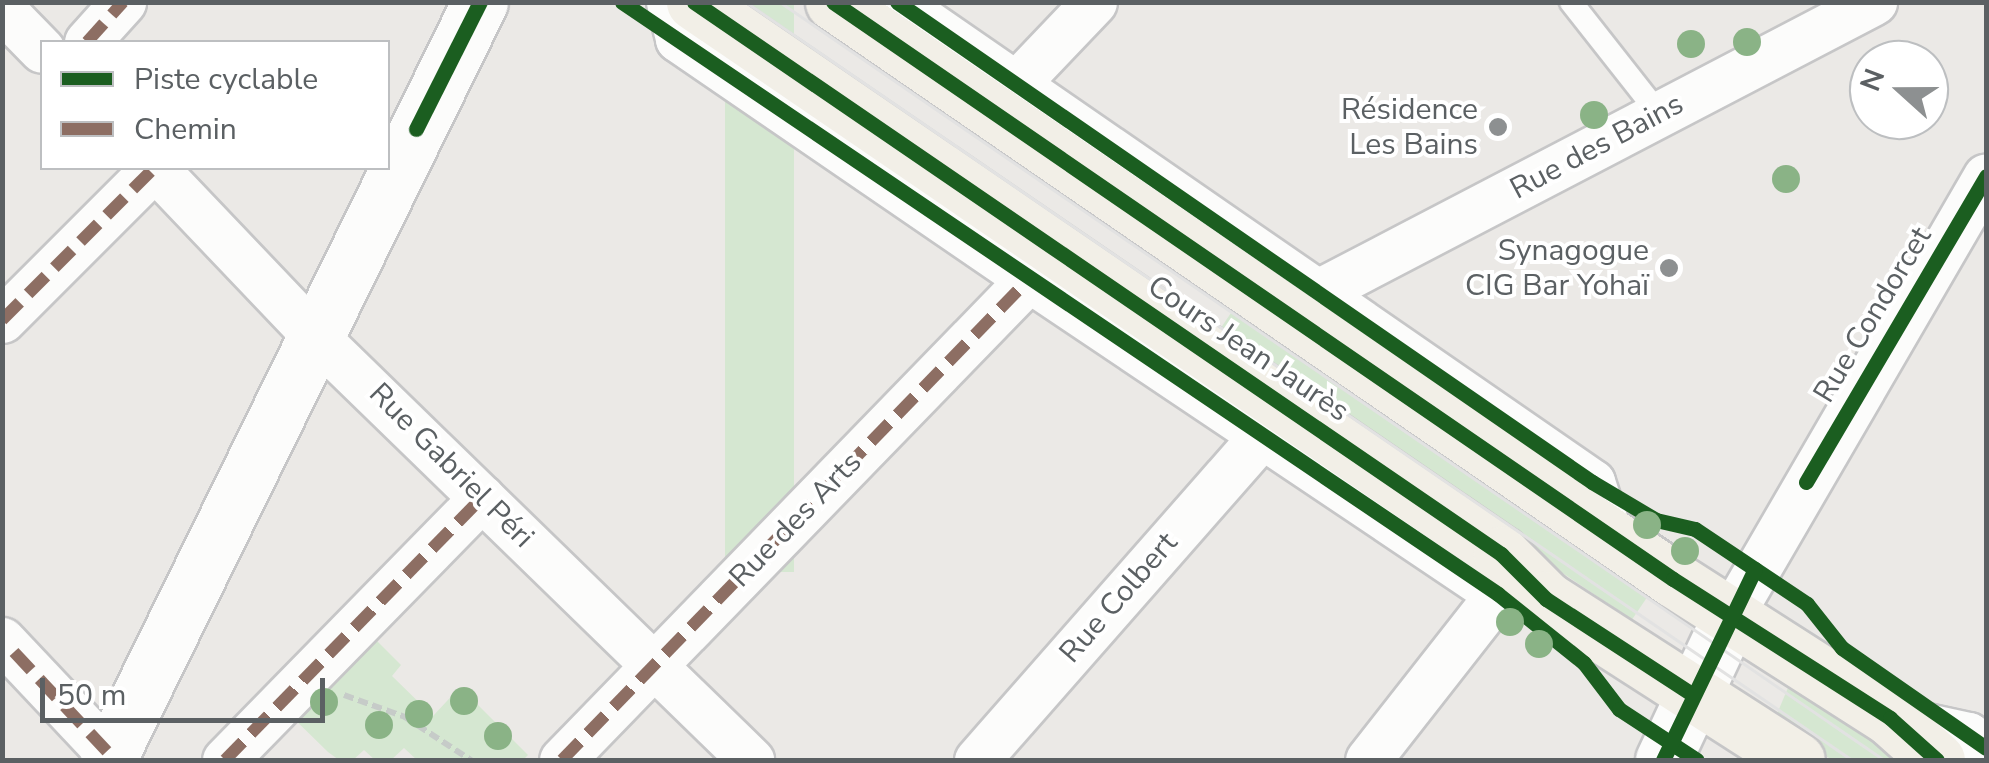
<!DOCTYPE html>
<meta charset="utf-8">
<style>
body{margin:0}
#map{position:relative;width:1989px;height:763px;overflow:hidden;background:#ebe9e6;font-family:"Nunito Sans",sans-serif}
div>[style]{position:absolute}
.green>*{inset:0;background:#d5e7d1;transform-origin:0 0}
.path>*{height:6px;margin-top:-3px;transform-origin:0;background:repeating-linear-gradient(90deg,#c6cbc8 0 10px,transparent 0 15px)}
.roads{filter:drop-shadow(2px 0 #c6c6c7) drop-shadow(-2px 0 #c6c6c7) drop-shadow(0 2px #c6c6c7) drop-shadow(0 -2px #c6c6c7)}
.lane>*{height:22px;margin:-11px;padding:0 11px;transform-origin:11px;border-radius:11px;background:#fcfcfb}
.street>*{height:45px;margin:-22.5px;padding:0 22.5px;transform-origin:22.5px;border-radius:22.5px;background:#fcfcfb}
.secondary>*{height:55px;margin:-27.5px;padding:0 27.5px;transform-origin:27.5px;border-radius:27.5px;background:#fcfcfb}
.primary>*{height:55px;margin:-27.5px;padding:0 27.5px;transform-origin:27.5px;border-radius:27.5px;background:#f2efe7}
.tram>*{height:2.5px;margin:-1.25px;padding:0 1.25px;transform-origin:1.25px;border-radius:1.25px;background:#e2e2e2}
.quiet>*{height:12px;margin-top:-6px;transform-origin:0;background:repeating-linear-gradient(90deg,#8d6e63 0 25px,transparent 0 37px)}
.cycleway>*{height:15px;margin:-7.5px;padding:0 7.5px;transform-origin:7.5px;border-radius:7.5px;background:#1b5e20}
.trees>*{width:28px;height:28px;margin:-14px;border-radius:50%;background:#8ab386}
.dots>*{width:28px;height:28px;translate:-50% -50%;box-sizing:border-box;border:5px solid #fff;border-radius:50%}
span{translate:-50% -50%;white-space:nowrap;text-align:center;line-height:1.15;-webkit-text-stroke:8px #fff;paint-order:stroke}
.poi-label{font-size:30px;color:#5b6063}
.right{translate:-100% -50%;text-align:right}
.street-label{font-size:30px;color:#5b6063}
.frame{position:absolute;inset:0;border:5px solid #5b6063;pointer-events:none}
.legend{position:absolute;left:40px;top:40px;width:350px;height:130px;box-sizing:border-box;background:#fff;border:2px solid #bdbfc1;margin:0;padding:12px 18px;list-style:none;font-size:30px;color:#5b6063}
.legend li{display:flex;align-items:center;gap:20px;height:50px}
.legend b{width:50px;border:2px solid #bdbfc1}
.north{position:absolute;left:1849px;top:40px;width:100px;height:100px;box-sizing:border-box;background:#fff;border:2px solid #bdbfc1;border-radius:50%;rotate:291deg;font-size:28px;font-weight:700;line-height:40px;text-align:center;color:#5b6063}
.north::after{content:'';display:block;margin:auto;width:35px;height:45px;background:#8d9091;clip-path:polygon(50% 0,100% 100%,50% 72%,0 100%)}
.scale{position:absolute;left:40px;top:678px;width:285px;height:45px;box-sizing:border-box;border:5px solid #5b6063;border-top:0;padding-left:12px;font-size:30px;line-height:35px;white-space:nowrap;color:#5b6063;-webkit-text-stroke:8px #fff;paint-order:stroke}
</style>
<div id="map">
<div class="green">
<div style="left:725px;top:3px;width:69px;height:569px"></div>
<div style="left:1237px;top:304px;width:504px;height:41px;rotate:34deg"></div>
<div style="clip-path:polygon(363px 627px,401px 665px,392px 676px,433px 716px,460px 687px,528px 755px,523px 760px,417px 760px,404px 748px,391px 760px,375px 760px,364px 750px,353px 760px,339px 760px,328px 752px,282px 707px)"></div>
<div style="clip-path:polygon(1790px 683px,1904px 760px,1832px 760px,1774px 721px)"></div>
</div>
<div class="path">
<div style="left:344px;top:695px;width:65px;rotate:19.8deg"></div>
<div style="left:405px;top:717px;width:79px;rotate:33.1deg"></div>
</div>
<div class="roads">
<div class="lane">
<div style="left:1571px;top:2px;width:142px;rotate:51.8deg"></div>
</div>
<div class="street">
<div style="left:669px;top:2px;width:38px;rotate:76deg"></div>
<div style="left:678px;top:39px;width:425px;rotate:34.4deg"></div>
<div style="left:1029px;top:279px;width:565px;rotate:33.89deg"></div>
<div style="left:1498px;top:594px;width:48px;rotate:5.9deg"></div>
<div style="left:897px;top:2px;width:845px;rotate:34.63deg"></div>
<div style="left:1592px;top:482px;width:54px;rotate:71.6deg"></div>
<div style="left:2px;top:9px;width:57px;rotate:45.7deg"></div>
<div style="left:87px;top:42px;width:54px;rotate:-48deg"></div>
<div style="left:1016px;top:84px;width:113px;rotate:-46.4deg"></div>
<div style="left:155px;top:168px;width:231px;rotate:46.4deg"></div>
<div style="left:314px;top:335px;width:610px;rotate:44.2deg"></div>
<div style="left:1320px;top:291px;width:625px;rotate:-27.55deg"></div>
<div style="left:2px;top:320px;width:215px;rotate:-45deg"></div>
<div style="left:1732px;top:613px;width:505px;rotate:-59.83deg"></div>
<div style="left:2px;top:640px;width:165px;rotate:46.7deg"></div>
<div style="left:1890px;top:718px;width:80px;rotate:12.3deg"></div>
<div style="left:1968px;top:735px;width:22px;rotate:36deg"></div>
<div style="left:225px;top:760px;width:367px;rotate:-45.6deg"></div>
<div style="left:562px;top:760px;width:670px;rotate:-45.85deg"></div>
<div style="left:977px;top:760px;width:432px;rotate:-48.7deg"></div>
<div style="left:1368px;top:760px;width:211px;rotate:-51.9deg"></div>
</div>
<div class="secondary">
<div style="left:108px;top:760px;width:844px;rotate:-63.86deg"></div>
<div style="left:1663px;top:760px;width:162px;rotate:-64.9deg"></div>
</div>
<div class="primary">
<div style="left:694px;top:2px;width:978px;rotate:34.37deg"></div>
<div style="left:1501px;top:554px;width:64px;rotate:45deg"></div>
<div style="left:1546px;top:599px;width:298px;rotate:32.7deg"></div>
<div style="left:833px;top:2px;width:1019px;rotate:34.49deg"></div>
<div style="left:1673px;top:579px;width:258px;rotate:32.6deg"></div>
<div style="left:1890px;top:718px;width:63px;rotate:41.8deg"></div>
</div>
</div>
<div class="tram">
<div style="left:746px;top:2px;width:1341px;rotate:34.42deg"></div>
<div style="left:780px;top:2px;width:1339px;rotate:34.47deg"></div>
</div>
<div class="quiet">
<div style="left:87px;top:42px;width:54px;rotate:-48deg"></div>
<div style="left:2px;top:320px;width:215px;rotate:-45deg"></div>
<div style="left:14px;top:652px;width:148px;rotate:46.9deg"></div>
<div style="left:225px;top:760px;width:367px;rotate:-45.6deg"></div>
<div style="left:562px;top:760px;width:670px;rotate:-45.85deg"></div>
</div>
<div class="cycleway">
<div style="left:622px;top:2px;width:1057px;rotate:34.05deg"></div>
<div style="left:1498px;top:594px;width:110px;rotate:38.7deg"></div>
<div style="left:1584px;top:663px;width:58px;rotate:52.7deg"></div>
<div style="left:1619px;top:709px;width:93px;rotate:33.2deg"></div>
<div style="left:694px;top:2px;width:978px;rotate:34.37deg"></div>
<div style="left:1501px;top:554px;width:64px;rotate:45deg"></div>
<div style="left:1546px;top:599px;width:174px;rotate:33.1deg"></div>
<div style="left:833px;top:2px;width:1019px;rotate:34.49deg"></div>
<div style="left:1673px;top:579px;width:258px;rotate:32.6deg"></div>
<div style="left:1890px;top:718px;width:63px;rotate:41.8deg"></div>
<div style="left:897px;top:2px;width:845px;rotate:34.63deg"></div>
<div style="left:1592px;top:482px;width:74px;rotate:30.7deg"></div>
<div style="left:1656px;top:520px;width:40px;rotate:13deg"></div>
<div style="left:1695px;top:529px;width:135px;rotate:33.8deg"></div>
<div style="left:1807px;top:604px;width:56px;rotate:51.5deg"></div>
<div style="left:1842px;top:648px;width:175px;rotate:34.8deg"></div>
<div style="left:416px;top:129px;width:142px;rotate:-63.3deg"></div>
<div style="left:1806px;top:482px;width:355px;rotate:-59.5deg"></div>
<div style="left:1663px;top:760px;width:212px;rotate:-64.3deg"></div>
</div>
<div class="trees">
<div style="left:1747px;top:42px"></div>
<div style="left:1691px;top:44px"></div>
<div style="left:1594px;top:115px"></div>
<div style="left:1786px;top:179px"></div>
<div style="left:1647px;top:525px"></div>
<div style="left:1685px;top:551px"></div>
<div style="left:1510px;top:622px"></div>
<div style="left:1539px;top:644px"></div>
<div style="left:464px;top:701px"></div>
<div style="left:324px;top:702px"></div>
<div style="left:419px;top:714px"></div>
<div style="left:379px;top:725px"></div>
<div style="left:498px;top:736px"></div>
</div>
<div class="dots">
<div style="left:1498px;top:127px;background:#8d9091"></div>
<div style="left:1669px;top:268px;background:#8d9091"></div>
</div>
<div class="poi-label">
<span class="right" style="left:1478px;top:127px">Résidence<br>Les Bains</span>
<span class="right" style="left:1649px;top:268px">Synagogue<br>CIG Bar Yohaï</span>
</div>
<div class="street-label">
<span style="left:1597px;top:147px;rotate:-28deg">Rue des Bains</span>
<span style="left:1873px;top:315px;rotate:-59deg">Rue Condorcet</span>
<span style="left:1248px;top:349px;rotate:34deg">Cours Jean Jaurès</span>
<span style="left:451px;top:466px;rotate:45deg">Rue Gabriel Péri</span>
<span style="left:796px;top:520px;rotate:-46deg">Rue des Arts</span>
<span style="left:1119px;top:598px;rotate:-49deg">Rue Colbert</span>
</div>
<div class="frame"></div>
<ul class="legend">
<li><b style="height:12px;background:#1b5e20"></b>Piste cyclable</li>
<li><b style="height:12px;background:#8d6e63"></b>Chemin</li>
</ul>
<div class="north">N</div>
<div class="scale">50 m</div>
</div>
